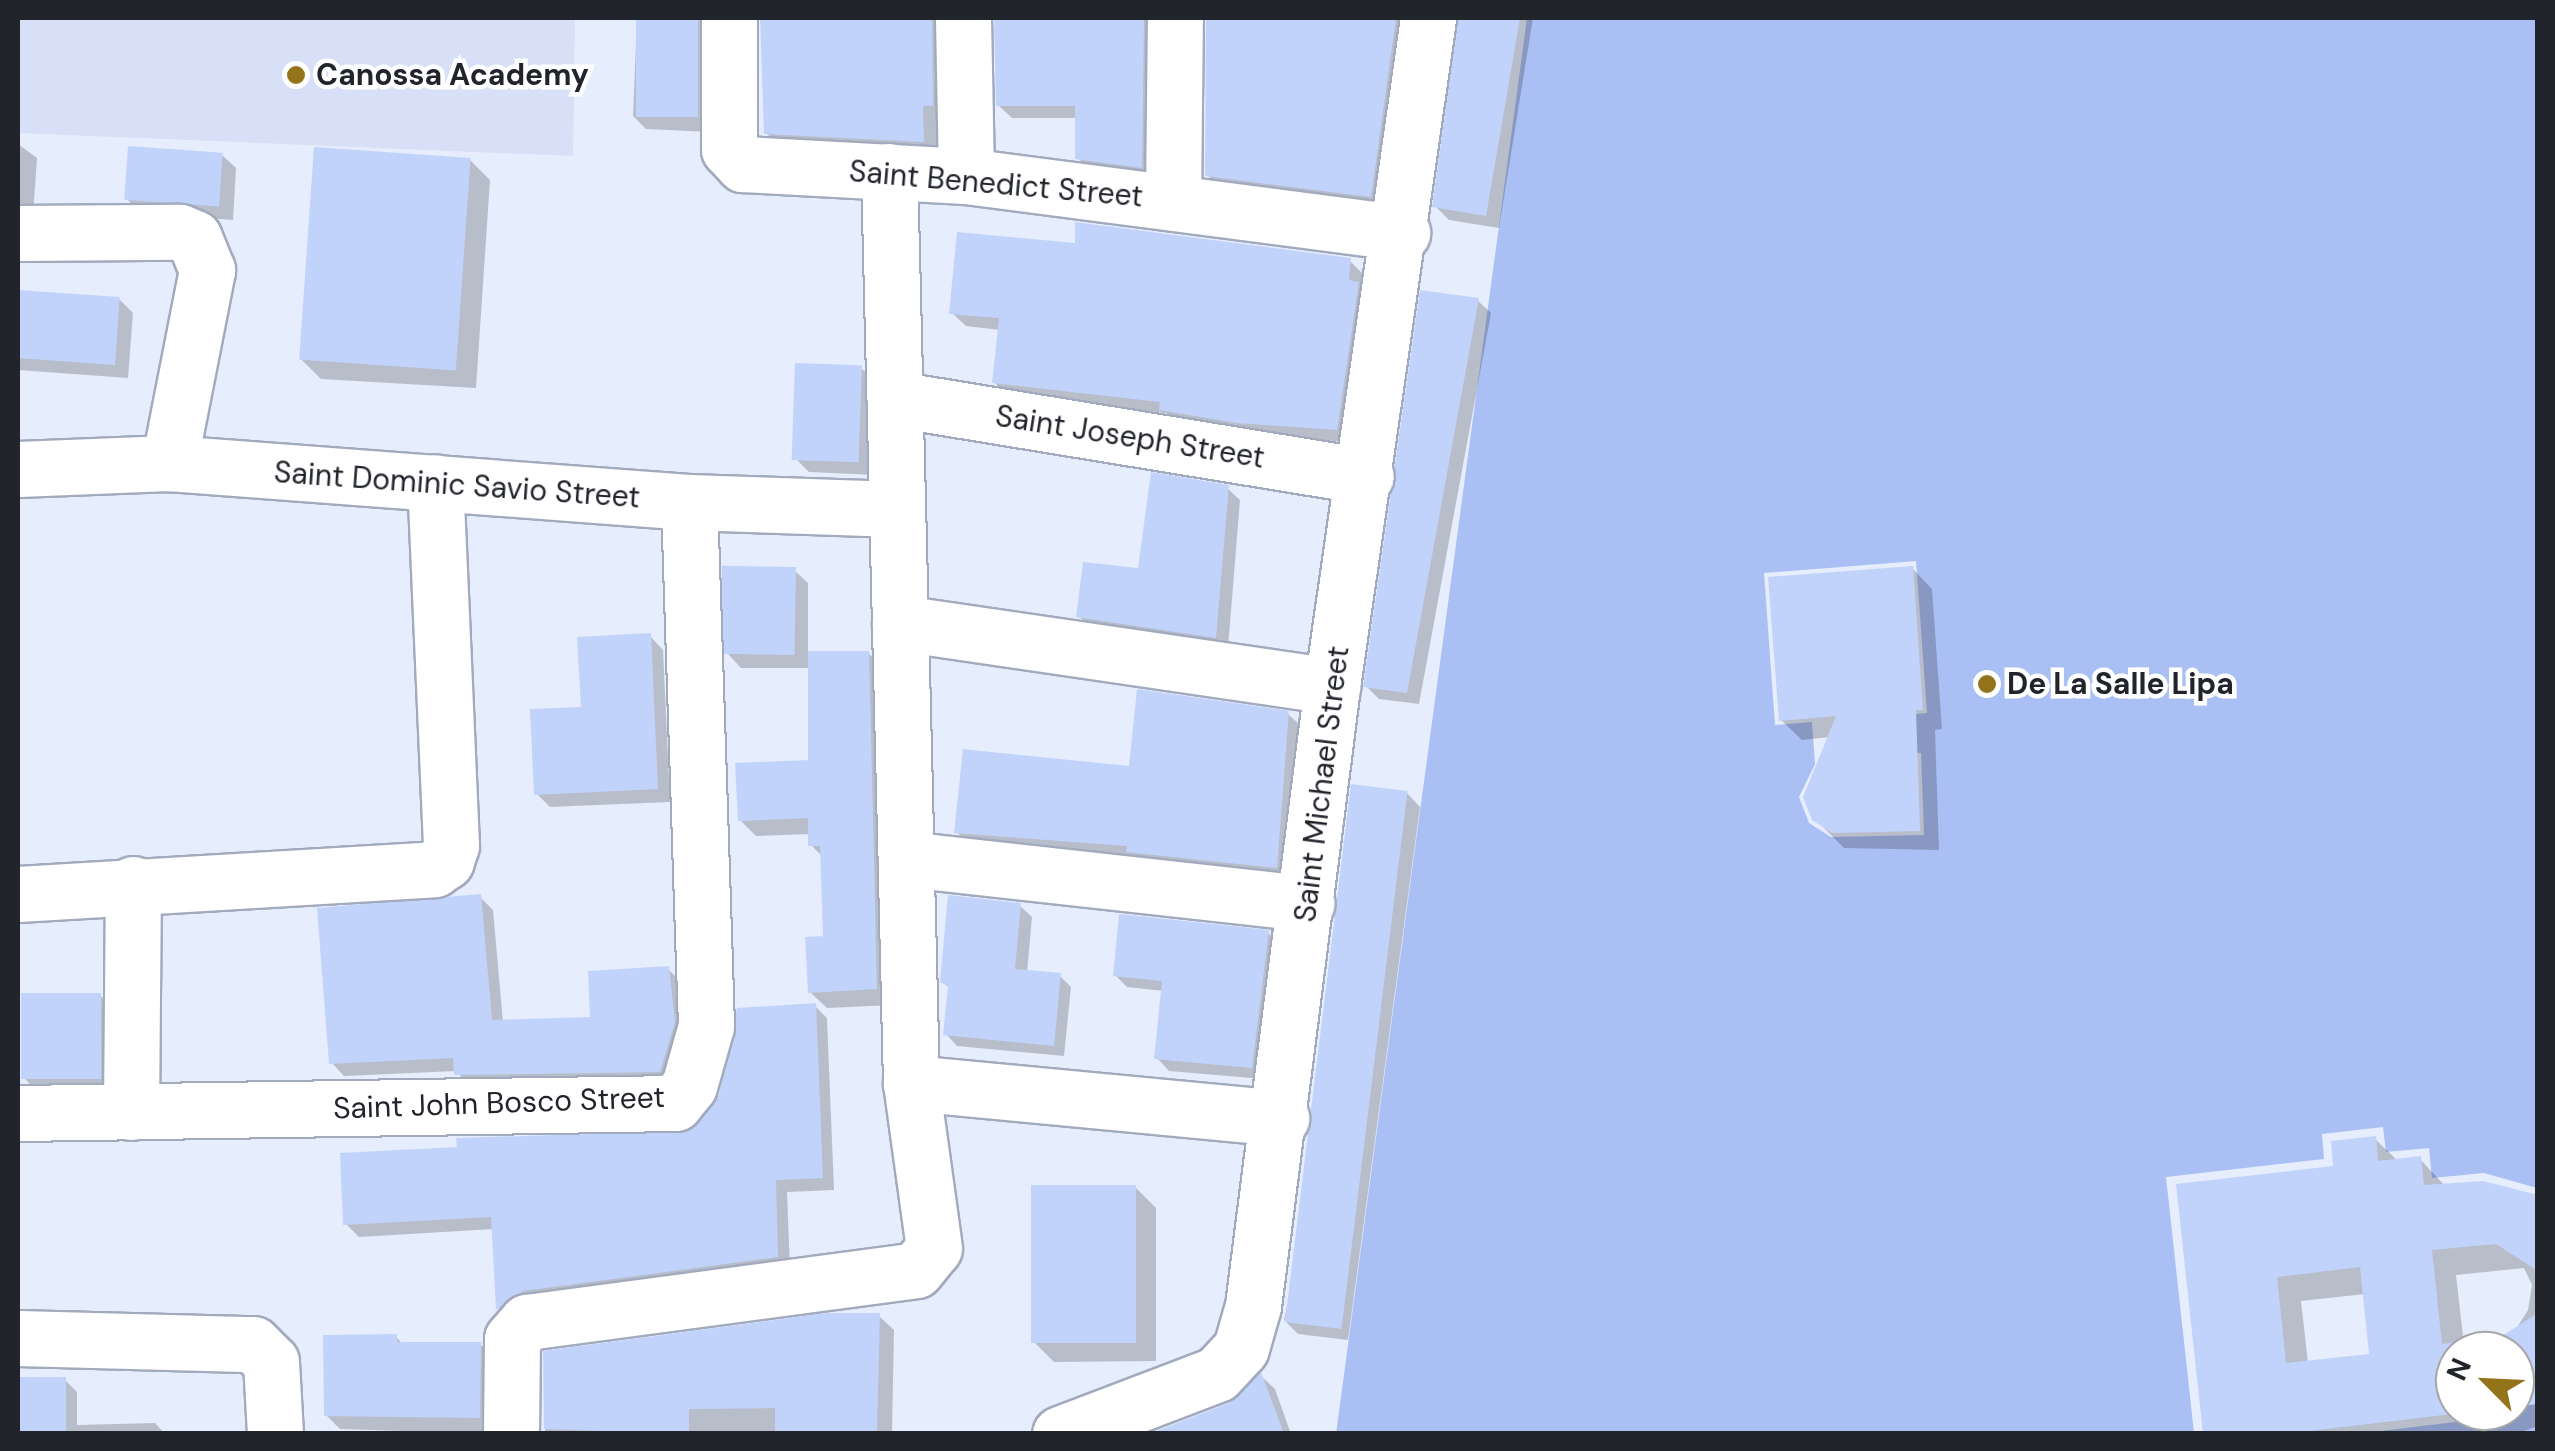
<!DOCTYPE html>
<style>
body{margin:0}
#map{position:relative;width:2555px;height:1451px;overflow:hidden;background:#e6edfd;font-family:"DM Sans",sans-serif}
div>[style]{position:absolute}
.built>*{inset:0;background:#d7e0f6}
.green>*{inset:0;background:#aabff4}
.shadow>*{inset:0;background:#0003}
.building>*{inset:0;background:#c2d3fb;transform-origin:0 0}
.roads{filter:drop-shadow(2px 0 #a2aabd) drop-shadow(-2px 0 #a2aabd) drop-shadow(0 2px #a2aabd) drop-shadow(0 -2px #a2aabd)}
.minor>*{height:55px;margin:-27.5px;padding:0 27.5px;transform-origin:27.5px;border-radius:27.5px;background:#fff}
.dots>*{width:28px;height:28px;translate:-50% -50%;box-sizing:border-box;border:5px solid #fff;border-radius:50%}
span{translate:-50% -50%;white-space:nowrap;text-align:center;line-height:1.15;-webkit-text-stroke:9px #fff;paint-order:stroke}
.poi-label{font-size:30px;color:#21242b;font-weight:700}
.left{translate:0 -50%;text-align:left}
.street-label{font-size:30px;color:#21242b}
.frame{position:absolute;inset:0;border:20px solid #21242b;pointer-events:none}
.north{position:absolute;left:2435px;top:1331px;width:100px;height:100px;box-sizing:border-box;background:#fff;border:2px solid #a6a7aa;border-radius:50%;rotate:294deg;font-size:28px;font-weight:700;line-height:40px;text-align:center;color:#21242b}
.north::after{content:'';display:block;margin:auto;width:35px;height:45px;background:#94741b;clip-path:polygon(50% 0,100% 100%,50% 72%,0 100%)}
</style>
<div id="map">
<div class="built">
<div style="clip-path:polygon(18px 18px,575px 18px,573px 156px,18px 133px)"></div>
</div>
<div class="green">
<div style="clip-path:polygon(evenodd,1527px 18px,2537px 18px,2537px 1188px,2484px 1173px,2432px 1178px,2429px 1148px,2386px 1152px,2383px 1127px,2322px 1134px,2324px 1159px,2166px 1177px,2194px 1433px,1336px 1434px,1527px 18px,1916px 561px,1927px 713px,1873px 718px,1876px 753px,1921px 753px,1924px 835px,1831px 837px,1809px 823px,1799px 797px,1815px 764px,1812px 722px,1775px 725px,1764px 573px,1916px 561px)"></div>
<div style="clip-path:polygon(2537px 1402px,2537px 1433px,2356px 1434px,2488px 1418px)"></div>
</div>
<div class="shadow">
<div style="clip-path:polygon(637px 18px,715px 18px,710px 132px,646px 129px,633px 116px)"></div>
<div style="clip-path:polygon(763px 18px,948px 18px,946px 119px,936px 119px,936px 155px,780px 146px,766px 133px)"></div>
<div style="clip-path:polygon(997px 18px,1164px 18px,1155px 180px,1091px 171px,1078px 158px,1077px 118px,1012px 118px,998px 105px)"></div>
<div style="clip-path:polygon(1209px 18px,1417px 18px,1384px 209px,1221px 188px,1207px 175px)"></div>
<div style="clip-path:polygon(1460px 18px,1533px 18px,1499px 228px,1449px 220px,1435px 206px)"></div>
<div style="clip-path:polygon(18px 144px,37px 158px,33px 215px,18px 220px)"></div>
<div style="clip-path:polygon(222px 155px,236px 168px,233px 220px,140px 213px,127px 199px)"></div>
<div style="clip-path:polygon(470px 160px,490px 180px,476px 388px,321px 379px,301px 359px)"></div>
<div style="clip-path:polygon(1078px 245px,1349px 260px,1363px 274px,1350px 442px,1253px 436px,1175px 423px,1166px 413px,1008px 396px,994px 382px,1000px 330px,966px 326px,952px 313px)"></div>
<div style="clip-path:polygon(18px 292px,119px 299px,133px 313px,128px 378px,18px 370px)"></div>
<div style="clip-path:polygon(1478px 301px,1491px 313px,1419px 704px,1379px 699px,1366px 686px)"></div>
<div style="clip-path:polygon(861px 368px,875px 381px,877px 475px,809px 472px,795px 458px)"></div>
<div style="clip-path:polygon(1227px 488px,1240px 500px,1228px 648px,1091px 629px,1079px 616px,1140px 571px)"></div>
<div style="clip-path:polygon(1912px 568px,1932px 589px,1942px 729px,1935px 730px,1939px 850px,1844px 848px,1823px 827px,1830px 737px,1802px 740px,1781px 720px)"></div>
<div style="clip-path:polygon(794px 570px,808px 583px,808px 654px,868px 653px,885px 669px,893px 1005px,827px 1008px,810px 992px,826px 938px,823px 857px,811px 845px,811px 834px,756px 836px,740px 820px,811px 762px,811px 668px,741px 668px,728px 654px)"></div>
<div style="clip-path:polygon(650px 636px,663px 650px,670px 802px,550px 807px,537px 794px,583px 709px)"></div>
<div style="clip-path:polygon(1288px 714px,1302px 727px,1290px 881px,971px 846px,957px 832px)"></div>
<div style="clip-path:polygon(1407px 793px,1420px 807px,1348px 1340px,1298px 1334px,1284px 1320px)"></div>
<div style="clip-path:polygon(480px 897px,493px 910px,503px 1022px,592px 1019px,668px 969px,681px 982px,687px 1037px,673px 1084px,470px 1087px,456px 1071px,344px 1076px,331px 1062px)"></div>
<div style="clip-path:polygon(1020px 906px,1032px 917px,1027px 973px,1060px 976px,1071px 987px,1064px 1056px,957px 1046px,946px 1034px,950px 989px,942px 981px)"></div>
<div style="clip-path:polygon(1268px 933px,1281px 945px,1263px 1079px,1169px 1071px,1157px 1058px,1164px 991px,1127px 987px,1115px 975px)"></div>
<div style="clip-path:polygon(100px 995px,113px 1009px,113px 1091px,38px 1092px,24px 1078px)"></div>
<div style="clip-path:polygon(815px 1006px,827px 1018px,834px 1190px,787px 1192px,790px 1269px,511px 1320px,499px 1309px,494px 1229px,359px 1237px,346px 1224px,689px 1134px)"></div>
<div style="clip-path:polygon(evenodd,2375px 1139px,2398px 1161px,2420px 1159px,2446px 1187px,2504px 1186px,2538px 1201px,2538px 1426px,2516px 1434px,2205px 1434px,2178px 1186px,2336px 1168px,2375px 1139px,2524px 1268px,2532px 1285px,2528px 1310px,2514px 1332px,2464px 1345px,2456px 1275px,2524px 1268px,2375px 1139px,2365px 1294px,2372px 1356px,2308px 1363px,2301px 1301px,2365px 1294px,2375px 1139px,2455px 1351px,2515px 1351px,2515px 1411px,2455px 1411px,2455px 1351px)"></div>
<div style="clip-path:polygon(1135px 1187px,1156px 1208px,1156px 1361px,1054px 1362px,1034px 1342px)"></div>
<div style="clip-path:polygon(879px 1316px,894px 1330px,892px 1434px,545px 1434px,546px 1354px)"></div>
<div style="clip-path:polygon(396px 1337px,404px 1345px,480px 1344px,494px 1358px,493px 1434px,340px 1429px,326px 1415px)"></div>
<div style="clip-path:polygon(1261px 1376px,1275px 1389px,1291px 1434px,1156px 1434px,1230px 1405px)"></div>
<div style="clip-path:polygon(65px 1380px,77px 1392px,77px 1425px,155px 1423px,165px 1434px,18px 1434px,18px 1381px)"></div>
</div>
<div class="building">
<div style="left:636px;top:18px;width:62px;height:99px"></div>
<div style="clip-path:polygon(760px 18px,932px 18px,933px 106px,923px 106px,924px 142px,764px 134px)"></div>
<div style="clip-path:polygon(994px 18px,1144px 18px,1142px 168px,1075px 159px,1075px 106px,996px 106px)"></div>
<div style="clip-path:polygon(1206px 18px,1396px 18px,1371px 197px,1205px 176px)"></div>
<div style="clip-path:polygon(1458px 18px,1520px 18px,1486px 216px,1432px 207px)"></div>
<div style="left:128px;top:146px;width:95px;height:54px;rotate:4deg"></div>
<div style="left:314px;top:147px;width:157px;height:213px;rotate:4deg"></div>
<div style="clip-path:polygon(1075px 222px,1351px 258px,1349px 280px,1359px 282px,1337px 430px,1237px 423px,1159px 410px,1160px 402px,992px 383px,999px 318px,949px 314px,957px 232px,1075px 243px)"></div>
<div style="left:18px;top:290px;width:102px;height:68px;rotate:4deg"></div>
<div style="clip-path:polygon(1420px 290px,1479px 298px,1407px 693px,1363px 687px)"></div>
<div style="left:795px;top:363px;width:67px;height:97px;rotate:2deg"></div>
<div style="clip-path:polygon(1151px 472px,1229px 485px,1216px 638px,1076px 617px,1083px 562px,1138px 568px)"></div>
<div style="clip-path:polygon(1913px 566px,1923px 710px,1916px 710px,1920px 831px,1832px 833px,1812px 820px,1803px 797px,1836px 716px,1779px 721px,1768px 577px)"></div>
<div style="left:796px;top:567px;width:88px;height:74px;rotate:91deg"></div>
<div style="clip-path:polygon(651px 633px,658px 789px,534px 795px,530px 709px,581px 707px,577px 637px)"></div>
<div style="clip-path:polygon(808px 651px,869px 651px,877px 989px,808px 993px,805px 937px,823px 936px,820px 846px,808px 846px,808px 818px,738px 821px,735px 763px,808px 760px)"></div>
<div style="clip-path:polygon(1137px 689px,1289px 711px,1277px 868px,1126px 852px,1127px 846px,954px 833px,963px 749px,1129px 766px)"></div>
<div style="left:1351px;top:784px;width:57px;height:542px;rotate:7deg"></div>
<div style="clip-path:polygon(481px 894px,492px 1020px,590px 1017px,588px 971px,669px 966px,675px 1022px,660px 1072px,454px 1075px,453px 1058px,329px 1064px,317px 908px)"></div>
<div style="clip-path:polygon(948px 895px,1021px 903px,1015px 969px,1061px 973px,1054px 1046px,943px 1035px,948px 986px,940px 982px)"></div>
<div style="clip-path:polygon(1119px 914px,1269px 930px,1252px 1068px,1154px 1059px,1162px 981px,1113px 976px)"></div>
<div style="left:21px;top:993px;width:80px;height:86px"></div>
<div style="clip-path:polygon(816px 1003px,823px 1178px,776px 1180px,778px 1257px,523px 1291px,496px 1310px,491px 1217px,343px 1225px,340px 1153px,457px 1147px,456px 1138px,688px 1131px,719px 1095px,737px 1008px)"></div>
<div style="clip-path:polygon(evenodd,2376px 1136px,2378px 1161px,2421px 1156px,2424px 1185px,2483px 1181px,2538px 1195px,2538px 1271px,2496px 1244px,2432px 1250px,2442px 1344px,2502px 1336px,2538px 1313px,2538px 1404px,2515px 1407px,2515px 1351px,2455px 1351px,2455px 1411px,2477px 1411px,2284px 1434px,2203px 1434px,2176px 1184px,2333px 1166px,2331px 1141px,2376px 1136px,2360px 1267px,2369px 1354px,2286px 1363px,2277px 1277px,2360px 1267px)"></div>
<div style="left:1031px;top:1185px;width:105px;height:158px"></div>
<div style="clip-path:polygon(827px 1313px,880px 1313px,877px 1434px,775px 1434px,775px 1408px,689px 1409px,689px 1434px,544px 1429px,543px 1351px)"></div>
<div style="clip-path:polygon(397px 1334px,397px 1342px,481px 1342px,480px 1418px,324px 1416px,323px 1335px)"></div>
<div style="clip-path:polygon(1261px 1372px,1284px 1434px,1149px 1434px,1229px 1403px)"></div>
<div style="left:66px;top:1377px;width:57px;height:48px;rotate:90deg"></div>
</div>
<div class="roads">
<div class="minor">
<div style="left:729px;top:18px;width:131px;rotate:90deg"></div>
<div style="left:729px;top:149px;width:21px;rotate:47deg"></div>
<div style="left:743px;top:164px;width:223px;rotate:3.1deg"></div>
<div style="left:966px;top:176px;width:440px;rotate:7.4deg"></div>
<div style="left:963px;top:18px;width:158px;rotate:88.9deg"></div>
<div style="left:1173px;top:201px;width:183px;rotate:-89.4deg"></div>
<div style="left:18px;top:233px;width:162px;rotate:-0.4deg"></div>
<div style="left:180px;top:232px;width:15px;rotate:23deg"></div>
<div style="left:194px;top:238px;width:35px;rotate:68deg"></div>
<div style="left:207px;top:270px;width:197px;rotate:101.1deg"></div>
<div style="left:895px;top:399px;width:477px;rotate:9.3deg"></div>
<div style="left:18px;top:469px;width:151px;rotate:-2.3deg"></div>
<div style="left:169px;top:463px;width:521px;rotate:4.29deg"></div>
<div style="left:689px;top:502px;width:208px;rotate:1.9deg"></div>
<div style="left:900px;top:623px;width:437px;rotate:8.3deg"></div>
<div style="left:906px;top:859px;width:403px;rotate:6.3deg"></div>
<div style="left:18px;top:894px;width:417px;rotate:-3.4deg"></div>
<div style="left:434px;top:869px;width:14px;rotate:-34deg"></div>
<div style="left:446px;top:861px;width:17px;rotate:-73deg"></div>
<div style="left:451px;top:845px;width:363px;rotate:-92.5deg"></div>
<div style="left:911px;top:1083px;width:372px;rotate:5.4deg"></div>
<div style="left:131px;top:1112px;width:228px;rotate:-89.5deg"></div>
<div style="left:18px;top:1113px;width:657px;rotate:-0.87deg"></div>
<div style="left:675px;top:1103px;width:22px;rotate:-51deg"></div>
<div style="left:689px;top:1086px;width:62px;rotate:-74.2deg"></div>
<div style="left:706px;top:1026px;width:524px;rotate:-91.86deg"></div>
<div style="left:18px;top:1338px;width:235px;rotate:1.5deg"></div>
<div style="left:253px;top:1344px;width:25px;rotate:45deg"></div>
<div style="left:271px;top:1362px;width:72px;rotate:86.8deg"></div>
<div style="left:511px;top:1434px;width:95px;rotate:-89.4deg"></div>
<div style="left:512px;top:1339px;width:23px;rotate:-49deg"></div>
<div style="left:527px;top:1322px;width:392px;rotate:-7.6deg"></div>
<div style="left:916px;top:1270px;width:28px;rotate:-51deg"></div>
<div style="left:934px;top:1248px;width:167px;rotate:-97.9deg"></div>
<div style="left:911px;top:1083px;width:912px;rotate:-91.38deg"></div>
<div style="left:1060px;top:1434px;width:168px;rotate:-20.9deg"></div>
<div style="left:1217px;top:1374px;width:35px;rotate:-47deg"></div>
<div style="left:1241px;top:1348px;width:44px;rotate:-74.1deg"></div>
<div style="left:1253px;top:1306px;width:625px;rotate:-82.74deg"></div>
<div style="left:1332px;top:686px;width:675px;rotate:-81.82deg"></div>
</div>
</div>
<div class="dots">
<div style="left:296px;top:75px;background:#94741b"></div>
<div style="left:1987px;top:684px;background:#94741b"></div>
</div>
<div class="poi-label">
<span class="left" style="left:316px;top:75px">Canossa Academy</span>
<span class="left" style="left:2007px;top:684px">De La Salle Lipa</span>
</div>
<div class="street-label">
<span style="left:996px;top:184px;rotate:5deg">Saint Benedict Street</span>
<span style="left:1130px;top:437px;rotate:9deg">Saint Joseph Street</span>
<span style="left:457px;top:485px;rotate:4deg">Saint Dominic Savio Street</span>
<span style="left:1322px;top:784px;rotate:-83deg">Saint Michael Street</span>
<span style="left:499px;top:1103px;rotate:-2deg">Saint John Bosco Street</span>
</div>
<div class="frame"></div>
<div class="north">N</div>
</div>
